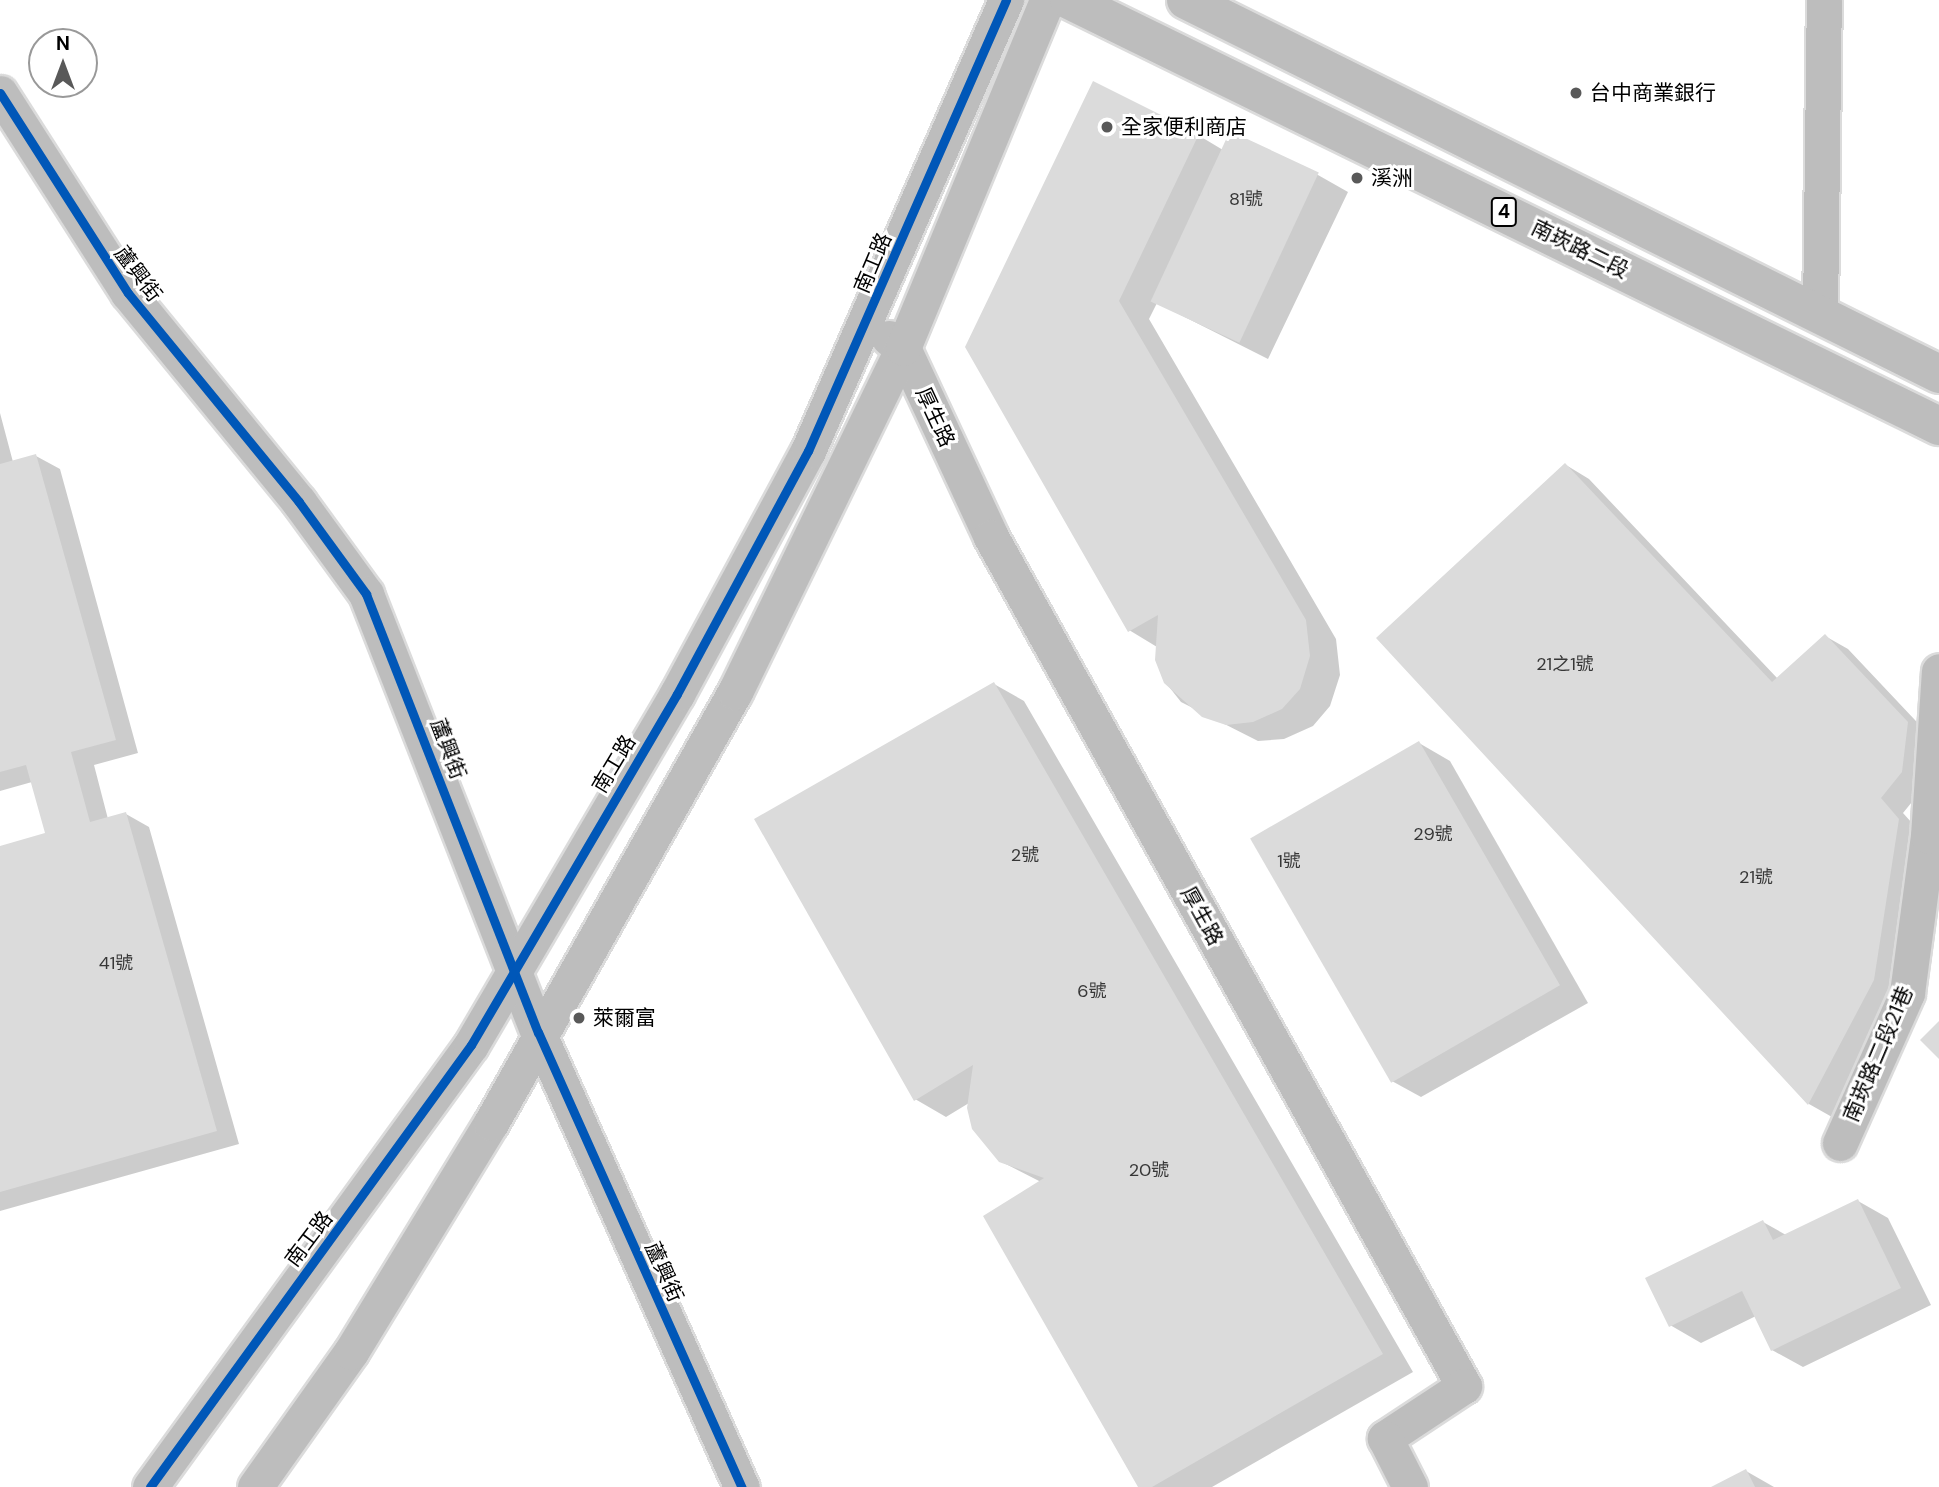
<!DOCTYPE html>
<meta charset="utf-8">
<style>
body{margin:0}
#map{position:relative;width:1939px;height:1487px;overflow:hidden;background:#fff;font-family:"DM Sans","Noto Sans TC",sans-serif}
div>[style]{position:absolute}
.shadow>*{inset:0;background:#0003}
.building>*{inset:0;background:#dbdbdb;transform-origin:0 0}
.roads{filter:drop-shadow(2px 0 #dbdbdb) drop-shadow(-2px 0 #dbdbdb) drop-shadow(0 2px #dbdbdb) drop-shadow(0 -2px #dbdbdb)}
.minor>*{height:35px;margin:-17.5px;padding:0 17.5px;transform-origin:17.5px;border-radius:17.5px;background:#bdbdbd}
.major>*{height:38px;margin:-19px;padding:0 19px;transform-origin:19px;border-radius:19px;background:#bdbdbd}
.cycleway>*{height:9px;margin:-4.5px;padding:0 4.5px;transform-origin:4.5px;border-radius:4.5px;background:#0057b8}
.dots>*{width:19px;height:19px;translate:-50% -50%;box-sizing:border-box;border:4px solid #fff;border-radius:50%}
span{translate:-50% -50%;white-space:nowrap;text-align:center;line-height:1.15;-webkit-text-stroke:6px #fff;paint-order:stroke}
.number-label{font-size:18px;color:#373737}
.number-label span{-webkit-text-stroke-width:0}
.shield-label span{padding:2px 5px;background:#fff;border:2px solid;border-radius:5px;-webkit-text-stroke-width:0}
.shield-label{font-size:19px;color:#000;font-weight:700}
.poi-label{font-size:21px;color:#000}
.left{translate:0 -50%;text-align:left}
.street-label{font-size:21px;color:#000}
.north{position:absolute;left:28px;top:28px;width:70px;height:70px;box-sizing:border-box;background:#fff;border:2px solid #999;border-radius:50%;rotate:0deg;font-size:19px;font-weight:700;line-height:28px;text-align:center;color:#000}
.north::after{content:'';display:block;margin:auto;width:24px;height:32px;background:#595959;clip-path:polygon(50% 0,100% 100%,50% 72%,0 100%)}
</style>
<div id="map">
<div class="shadow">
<div style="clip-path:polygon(1198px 135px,1223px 150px,1318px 175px,1348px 192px,1268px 359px,1157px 303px,1149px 319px,1336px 639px,1340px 675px,1330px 706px,1313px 726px,1284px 739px,1258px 741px,1181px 702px,1166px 683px,1157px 647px,1129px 630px,967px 347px)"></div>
<div style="clip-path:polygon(0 413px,13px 462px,36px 456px,60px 469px,138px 753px,94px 765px,108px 819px,126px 814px,149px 827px,239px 1144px,0 1211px,0 847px,47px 834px,32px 782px,0 791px)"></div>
<div style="clip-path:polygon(1566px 465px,1589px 479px,1778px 679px,1825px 636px,1848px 649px,1931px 737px,1925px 786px,1903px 813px,1921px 833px,1897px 994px,1832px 1117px,1809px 1104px,1378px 638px)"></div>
<div style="clip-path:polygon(994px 684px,1024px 701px,1413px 1372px,1212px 1487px,1140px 1487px,1041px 1182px,1000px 1161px,969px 1103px,946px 1117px,915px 1099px)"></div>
<div style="clip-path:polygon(1419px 743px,1450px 761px,1588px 1003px,1421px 1097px,1390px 1080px)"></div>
<div style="clip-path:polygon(1858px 1201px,1888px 1218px,1931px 1305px,1803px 1367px,1772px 1350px,1756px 1316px,1701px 1343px,1670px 1325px,1763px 1222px,1786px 1235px)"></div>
<div style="clip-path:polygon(1746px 1471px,1774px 1487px,1715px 1487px)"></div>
</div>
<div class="building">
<div style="clip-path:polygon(1093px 81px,1199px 134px,1119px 301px,1306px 620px,1310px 656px,1300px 689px,1282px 709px,1253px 722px,1226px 725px,1202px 717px,1164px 683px,1155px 660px,1158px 615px,1128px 632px,965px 347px)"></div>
<div style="left:1230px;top:131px;width:98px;height:188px;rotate:25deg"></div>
<div style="clip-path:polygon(36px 454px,116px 740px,71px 752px,90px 822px,126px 812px,217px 1131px,0 1192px,0 846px,45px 833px,26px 765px,0 772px,0 464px)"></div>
<div style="clip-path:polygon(1565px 463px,1772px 682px,1825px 634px,1908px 722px,1902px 772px,1881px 798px,1899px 819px,1874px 980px,1808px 1105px,1376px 638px)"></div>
<div style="clip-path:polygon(994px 682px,1383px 1354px,1152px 1487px,1138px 1487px,983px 1216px,1044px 1178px,999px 1162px,972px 1129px,967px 1108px,973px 1065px,914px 1101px,754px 819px)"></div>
<div style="left:1419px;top:741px;width:282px;height:195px;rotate:60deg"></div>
<div style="clip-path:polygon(1939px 1021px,1939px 1059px,1920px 1040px)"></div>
<div style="clip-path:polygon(1858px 1199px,1901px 1288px,1771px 1351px,1742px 1291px,1669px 1327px,1645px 1278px,1763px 1220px,1773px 1240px)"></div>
<div style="clip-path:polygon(1746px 1469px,1755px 1487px,1711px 1487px)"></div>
</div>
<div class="roads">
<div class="minor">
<div style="left:0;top:93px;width:237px;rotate:57.4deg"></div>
<div style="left:128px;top:293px;width:270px;rotate:50.7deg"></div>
<div style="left:299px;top:502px;width:114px;rotate:53.9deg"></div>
<div style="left:366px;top:594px;width:471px;rotate:68.6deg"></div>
<div style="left:538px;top:1032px;width:499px;rotate:65.9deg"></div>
<div style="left:1820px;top:315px;width:315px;rotate:-89.3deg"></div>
<div style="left:889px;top:338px;width:17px;rotate:36deg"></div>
<div style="left:903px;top:348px;width:208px;rotate:65deg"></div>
<div style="left:991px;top:537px;width:972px;rotate:60.88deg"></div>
<div style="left:1464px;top:1386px;width:95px;rotate:146.6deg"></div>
<div style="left:1385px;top:1438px;width:55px;rotate:63deg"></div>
<div style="left:1840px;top:1143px;width:164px;rotate:-65.9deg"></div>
<div style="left:1907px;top:993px;width:158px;rotate:-82.4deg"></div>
<div style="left:1928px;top:836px;width:165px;rotate:-86.2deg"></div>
<div style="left:150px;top:1487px;width:546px;rotate:-54.01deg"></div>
<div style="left:471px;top:1045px;width:407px;rotate:-59.6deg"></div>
<div style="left:677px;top:694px;width:276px;rotate:-61.7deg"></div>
<div style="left:808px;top:451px;width:493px;rotate:-66.3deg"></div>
<div style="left:255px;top:1487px;width:166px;rotate:-54.6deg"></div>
<div style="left:351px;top:1352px;width:268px;rotate:-58.6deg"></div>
<div style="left:491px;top:1123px;width:495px;rotate:-60.5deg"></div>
<div style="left:735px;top:692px;width:383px;rotate:-64deg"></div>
<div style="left:903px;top:348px;width:377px;rotate:-67.5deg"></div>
</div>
<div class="major">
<div style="left:1069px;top:0;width:969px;rotate:26.09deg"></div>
<div style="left:1186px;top:0;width:841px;rotate:26.41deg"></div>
</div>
</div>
<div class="cycleway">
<div style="left:0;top:93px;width:237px;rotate:57.4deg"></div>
<div style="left:128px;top:293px;width:270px;rotate:50.7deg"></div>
<div style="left:299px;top:502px;width:114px;rotate:53.9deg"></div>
<div style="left:366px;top:594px;width:471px;rotate:68.6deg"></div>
<div style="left:538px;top:1032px;width:499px;rotate:65.9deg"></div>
<div style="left:150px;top:1487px;width:546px;rotate:-54.01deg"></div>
<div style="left:471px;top:1045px;width:407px;rotate:-59.6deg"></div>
<div style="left:677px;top:694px;width:276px;rotate:-61.7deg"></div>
<div style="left:808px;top:451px;width:493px;rotate:-66.3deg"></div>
</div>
<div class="dots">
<div style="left:1576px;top:93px;background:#595959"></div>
<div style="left:1107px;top:127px;background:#595959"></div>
<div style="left:1357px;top:178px;background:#595959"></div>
<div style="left:579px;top:1018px;background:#595959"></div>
</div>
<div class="number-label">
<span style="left:1246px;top:199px">81號</span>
<span style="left:1565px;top:664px">21之1號</span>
<span style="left:1433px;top:834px">29號</span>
<span style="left:1025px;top:855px">2號</span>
<span style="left:1289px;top:861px">1號</span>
<span style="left:1756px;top:877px">21號</span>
<span style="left:116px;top:963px">41號</span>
<span style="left:1092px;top:991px">6號</span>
<span style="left:1149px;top:1170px">20號</span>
</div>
<div class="shield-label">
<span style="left:1504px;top:212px">4</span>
</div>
<div class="poi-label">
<span class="left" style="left:1590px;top:93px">台中商業銀行</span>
<span class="left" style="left:1121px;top:127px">全家便利商店</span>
<span class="left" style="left:1371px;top:178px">溪洲</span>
<span class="left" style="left:593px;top:1018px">萊爾富</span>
</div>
<div class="street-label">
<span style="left:1580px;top:249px;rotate:26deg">南崁路二段</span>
<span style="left:873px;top:263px;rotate:-67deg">南工路</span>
<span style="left:138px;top:274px;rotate:53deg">蘆興街</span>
<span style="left:935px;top:417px;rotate:65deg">厚生路</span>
<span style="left:448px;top:749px;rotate:69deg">蘆興街</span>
<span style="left:614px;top:764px;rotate:-59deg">南工路</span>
<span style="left:1202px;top:916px;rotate:61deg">厚生路</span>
<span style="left:1878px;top:1054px;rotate:-67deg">南崁路二段21巷</span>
<span style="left:309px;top:1239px;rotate:-53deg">南工路</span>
<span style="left:664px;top:1272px;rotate:66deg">蘆興街</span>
</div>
<div class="north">N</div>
</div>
